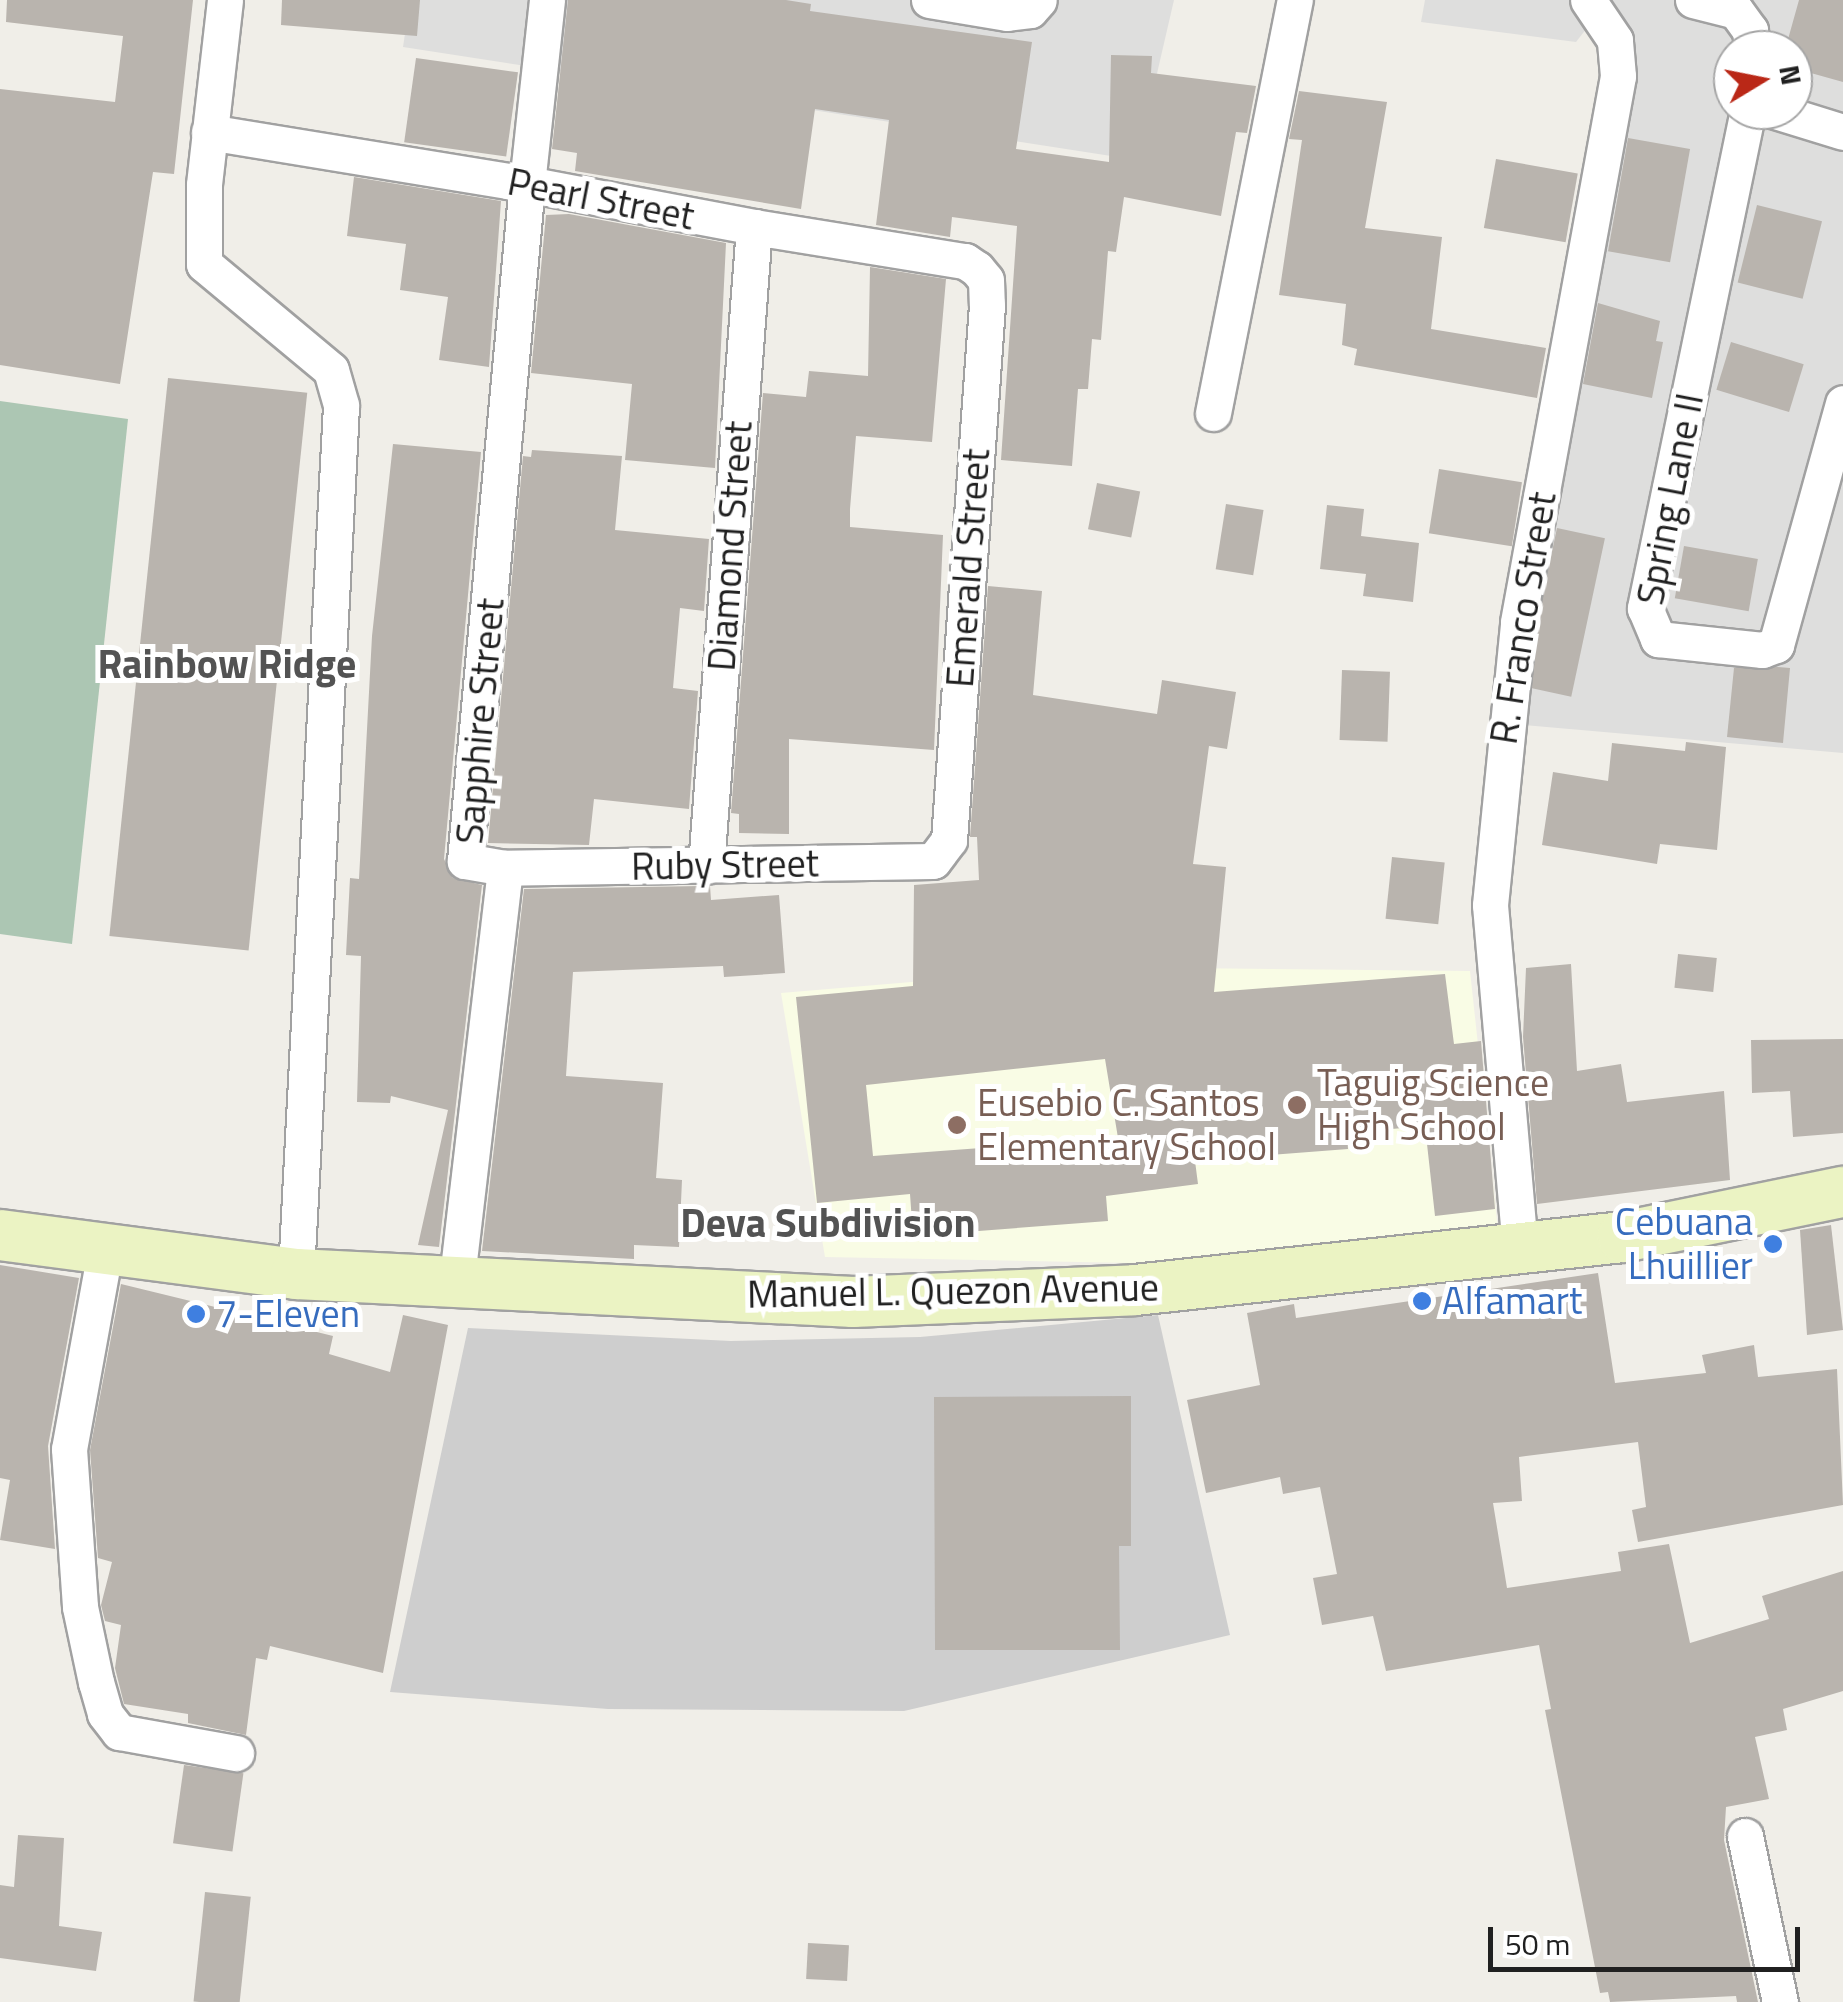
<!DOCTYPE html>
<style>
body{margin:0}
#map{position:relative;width:1843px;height:2002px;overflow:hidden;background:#f0eee8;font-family:"Titillium Web",sans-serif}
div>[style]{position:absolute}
.residential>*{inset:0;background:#dededd}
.education>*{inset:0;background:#f9fce5}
.religious>*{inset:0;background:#cecece}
.cemetery>*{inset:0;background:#acc6b3}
.building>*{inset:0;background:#b9b4ae;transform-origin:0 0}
.roads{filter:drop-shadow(2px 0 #a1a1a1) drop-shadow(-2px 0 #a1a1a1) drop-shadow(0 2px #a1a1a1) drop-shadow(0 -2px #a1a1a1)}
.street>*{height:35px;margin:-17.5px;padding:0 17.5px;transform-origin:17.5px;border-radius:17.5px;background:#fff}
.secondary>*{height:50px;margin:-25px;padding:0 25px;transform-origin:25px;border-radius:25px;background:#ebf3c3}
.dots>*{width:28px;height:28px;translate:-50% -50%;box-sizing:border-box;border:5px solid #fff;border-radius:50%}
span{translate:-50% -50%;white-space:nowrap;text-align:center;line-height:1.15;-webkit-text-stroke:10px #fff;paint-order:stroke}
.street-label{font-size:38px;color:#202020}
.education-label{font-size:38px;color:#785e54}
.left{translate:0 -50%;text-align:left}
.shop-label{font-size:38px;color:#366cbe}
.right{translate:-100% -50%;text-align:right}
.neighbourhood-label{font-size:40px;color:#535353;font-weight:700}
.north{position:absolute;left:1713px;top:30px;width:100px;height:100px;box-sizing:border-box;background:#fff;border:2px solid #a6a6a6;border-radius:50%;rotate:80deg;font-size:28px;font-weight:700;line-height:40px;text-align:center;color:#202020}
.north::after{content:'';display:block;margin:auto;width:35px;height:45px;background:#ba2817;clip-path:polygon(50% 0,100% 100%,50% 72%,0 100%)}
.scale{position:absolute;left:1488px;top:1927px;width:312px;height:45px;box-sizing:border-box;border:5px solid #202020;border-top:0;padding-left:12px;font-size:30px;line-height:35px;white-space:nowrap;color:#202020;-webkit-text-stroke:8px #fff;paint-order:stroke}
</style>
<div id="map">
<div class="residential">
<div style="clip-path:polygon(410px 0,1174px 0,1137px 160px,403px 47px)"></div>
<div style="clip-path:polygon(evenodd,1425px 0,1843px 0,1843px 753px,1512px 724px,1631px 43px,1604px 6px,1576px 42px,1421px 22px,1425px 0,1733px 50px,1793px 50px,1793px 110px,1733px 110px,1733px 50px)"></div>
</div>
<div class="education">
<div style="clip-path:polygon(1091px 967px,1470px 971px,1499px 1239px,1130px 1263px,825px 1257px,781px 993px)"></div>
</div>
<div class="religious">
<div style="clip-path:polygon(1158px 1315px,1230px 1635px,904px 1711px,608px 1709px,390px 1692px,468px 1328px,731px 1341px,920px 1337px)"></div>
</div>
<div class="cemetery">
<div style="clip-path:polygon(0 401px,128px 419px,72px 944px,0 934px)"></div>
</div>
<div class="building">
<div style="clip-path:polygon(7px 0,193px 0,174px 174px,153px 172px,120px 384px,0 365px,0 89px,115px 102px,123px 36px,6px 22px)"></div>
<div style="clip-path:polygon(282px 0,420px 0,417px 36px,281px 25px)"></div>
<div style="clip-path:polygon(568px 0,786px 0,811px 4px,810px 11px,1032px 42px,1016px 149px,1109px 162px,1111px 55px,1152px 56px,1151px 73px,1256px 86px,1247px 133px,1236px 132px,1221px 216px,1124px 197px,1116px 252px,1108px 251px,1101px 340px,1092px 339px,1088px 389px,1078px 389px,1072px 466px,1001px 460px,1017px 226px,952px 217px,950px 237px,876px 225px,889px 120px,815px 109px,801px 209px,575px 171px,577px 153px,552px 149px)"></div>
<div style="clip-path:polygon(1799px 0,1843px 0,1843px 82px,1793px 68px,1793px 50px,1785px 50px)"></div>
<div style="left:416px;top:58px;width:103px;height:85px;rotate:8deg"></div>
<div style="clip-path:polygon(1299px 91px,1387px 102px,1365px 228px,1442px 237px,1431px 329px,1546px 348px,1537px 398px,1354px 365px,1357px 349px,1342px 345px,1346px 304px,1279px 295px,1302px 140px,1289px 139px)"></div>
<div style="left:1628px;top:138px;width:63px;height:115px;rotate:10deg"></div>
<div style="left:1496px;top:159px;width:83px;height:70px;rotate:10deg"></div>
<div style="clip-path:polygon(354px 177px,501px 201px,489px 367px,439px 360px,448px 297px,400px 290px,406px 244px,347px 236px)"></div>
<div style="left:1757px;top:205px;width:67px;height:80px;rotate:14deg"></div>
<div style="clip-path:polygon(569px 214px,726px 243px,715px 468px,625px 460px,632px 384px,531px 373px,546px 215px)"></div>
<div style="clip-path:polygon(870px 267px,946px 279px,932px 442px,856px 436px,850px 509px,850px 527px,943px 535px,934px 750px,789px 739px,789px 834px,739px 833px,739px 814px,731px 813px,763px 393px,806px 397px,809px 371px,868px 376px)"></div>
<div style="clip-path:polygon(1598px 303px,1660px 321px,1656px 341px,1663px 342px,1652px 398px,1583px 384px)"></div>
<div style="left:1731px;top:342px;width:76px;height:50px;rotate:17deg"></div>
<div style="left:168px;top:378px;width:140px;height:561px;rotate:6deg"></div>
<div style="clip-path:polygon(393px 444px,481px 452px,444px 859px,453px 878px,482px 885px,439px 1247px,418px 1245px,448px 1110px,391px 1096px,390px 1103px,357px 1102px,361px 956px,346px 955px,350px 878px,359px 879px,372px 636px)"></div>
<div style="clip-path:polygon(532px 450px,622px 456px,615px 530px,709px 539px,704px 611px,680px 608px,673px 688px,698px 691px,689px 809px,594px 799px,589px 845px,488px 843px,523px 456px,531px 457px)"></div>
<div style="left:1439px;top:469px;width:84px;height:65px;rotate:9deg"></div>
<div style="left:1097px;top:483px;width:44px;height:47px;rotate:11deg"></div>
<div style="left:1226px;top:504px;width:38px;height:66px;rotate:9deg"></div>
<div style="clip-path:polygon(1327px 505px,1364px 509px,1361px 536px,1419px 543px,1413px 602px,1363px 596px,1366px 574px,1320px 569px)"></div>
<div style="left:1557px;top:528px;width:49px;height:162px;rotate:12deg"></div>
<div style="left:1684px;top:546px;width:75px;height:53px;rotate:10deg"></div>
<div style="clip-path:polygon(evenodd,988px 586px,1042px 591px,1033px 695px,1157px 714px,1162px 680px,1236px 692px,1227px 749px,1209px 746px,1193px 864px,1226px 867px,1214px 992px,1445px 974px,1454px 1044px,1481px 1041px,1495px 1209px,1435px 1216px,1425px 1126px,1347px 1133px,1348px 1149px,1195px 1161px,1198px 1184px,1106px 1196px,1108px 1221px,913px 1236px,910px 1194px,817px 1203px,796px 997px,913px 986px,914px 885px,979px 880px,977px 837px,970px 837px,988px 586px,1105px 1059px,1118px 1138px,873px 1156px,866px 1085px,1105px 1059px)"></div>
<div style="clip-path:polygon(1778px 667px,1790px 668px,1783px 743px,1727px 737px,1734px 668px)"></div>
<div style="left:1342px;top:670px;width:48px;height:70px;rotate:2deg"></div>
<div style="clip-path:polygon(1686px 742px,1726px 747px,1717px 850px,1660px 844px,1657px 864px,1542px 845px,1553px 772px,1608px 781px,1612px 743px,1685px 751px)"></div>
<div style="left:1392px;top:857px;width:53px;height:62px;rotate:6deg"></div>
<div style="clip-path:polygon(701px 886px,710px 886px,711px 900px,779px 895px,785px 973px,724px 977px,723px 966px,573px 972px,566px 1076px,663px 1083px,656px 1178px,682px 1180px,679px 1247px,634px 1245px,634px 1259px,482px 1251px,524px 889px)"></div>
<div style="left:1678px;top:954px;width:39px;height:34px;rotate:6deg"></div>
<div style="clip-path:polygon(1571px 964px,1577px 1071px,1621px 1064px,1627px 1102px,1724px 1091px,1730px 1180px,1537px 1204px,1523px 1037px,1526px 968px)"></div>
<div style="clip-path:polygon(1843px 1039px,1843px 1133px,1793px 1137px,1790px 1091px,1752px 1093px,1751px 1040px)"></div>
<div style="clip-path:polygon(1831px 1225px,1843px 1330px,1807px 1335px,1800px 1230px)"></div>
<div style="clip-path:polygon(0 1265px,79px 1278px,48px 1446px,55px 1549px,0 1540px,10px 1480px,0 1478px)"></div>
<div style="clip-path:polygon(1598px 1273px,1615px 1383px,1706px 1373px,1702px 1355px,1754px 1345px,1758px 1377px,1837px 1369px,1843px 1505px,1638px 1542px,1632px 1510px,1646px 1507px,1638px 1442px,1519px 1457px,1522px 1501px,1493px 1503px,1507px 1588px,1621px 1571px,1618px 1552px,1669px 1544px,1690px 1643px,1769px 1619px,1762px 1596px,1843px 1571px,1843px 1691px,1783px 1709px,1787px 1730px,1755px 1737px,1769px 1799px,1726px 1807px,1724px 1840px,1758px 2002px,1737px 2002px,1736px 1996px,1610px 2002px,1608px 1992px,1600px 1993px,1545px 1710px,1551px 1709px,1539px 1645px,1386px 1671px,1373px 1616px,1322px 1625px,1313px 1578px,1337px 1574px,1320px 1487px,1283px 1494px,1280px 1477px,1206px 1493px,1187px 1400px,1260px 1385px,1247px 1313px,1294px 1304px,1296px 1318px)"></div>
<div style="clip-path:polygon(121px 1284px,333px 1336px,329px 1354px,390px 1372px,403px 1315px,448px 1325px,383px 1673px,270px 1646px,267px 1660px,256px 1658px,246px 1735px,188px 1723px,188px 1714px,124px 1704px,115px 1668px,121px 1625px,105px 1621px,101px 1605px,112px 1562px,98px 1558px,90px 1450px)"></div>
<div style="clip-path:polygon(1131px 1396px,1131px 1546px,1119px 1546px,1120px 1650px,935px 1650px,934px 1397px)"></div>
<div style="left:184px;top:1765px;width:60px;height:79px;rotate:8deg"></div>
<div style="clip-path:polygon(18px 1835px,64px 1838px,59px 1926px,102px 1932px,96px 1971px,0 1958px,0 1885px,14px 1887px)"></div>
<div style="left:205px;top:1892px;width:46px;height:110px;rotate:6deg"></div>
<div style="left:808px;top:1943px;width:41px;height:36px;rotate:3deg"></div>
</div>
<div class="roads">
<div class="street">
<div style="left:225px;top:0;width:186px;rotate:96.5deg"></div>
<div style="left:204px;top:185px;width:79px;rotate:90deg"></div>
<div style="left:204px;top:264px;width:165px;rotate:39.8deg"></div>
<div style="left:331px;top:370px;width:37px;rotate:74deg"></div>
<div style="left:341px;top:406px;width:869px;rotate:92.97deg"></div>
<div style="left:929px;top:0;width:79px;rotate:9.5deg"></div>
<div style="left:1007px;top:13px;width:23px;rotate:-7deg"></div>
<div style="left:1030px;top:10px;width:13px;rotate:-48deg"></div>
<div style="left:1693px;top:0;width:44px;rotate:14.3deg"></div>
<div style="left:1736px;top:11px;width:24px;rotate:54deg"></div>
<div style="left:1750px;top:30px;width:20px;rotate:84deg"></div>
<div style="left:1748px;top:110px;width:509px;rotate:101.69deg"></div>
<div style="left:1645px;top:608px;width:34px;rotate:67deg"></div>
<div style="left:1658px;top:639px;width:105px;rotate:6deg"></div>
<div style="left:1762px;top:650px;width:15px;rotate:-20deg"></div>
<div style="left:1776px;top:645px;width:251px;rotate:-74.5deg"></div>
<div style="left:1772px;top:110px;width:74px;rotate:17.2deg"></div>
<div style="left:209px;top:132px;width:322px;rotate:9.3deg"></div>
<div style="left:527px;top:184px;width:231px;rotate:10.7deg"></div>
<div style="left:754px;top:227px;width:214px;rotate:9.2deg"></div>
<div style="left:965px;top:261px;width:14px;rotate:34deg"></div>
<div style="left:977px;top:269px;width:14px;rotate:51deg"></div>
<div style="left:986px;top:280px;width:25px;rotate:88deg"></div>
<div style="left:987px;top:305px;width:536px;rotate:94.06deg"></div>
<div style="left:949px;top:840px;width:26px;rotate:127deg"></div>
<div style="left:933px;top:861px;width:428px;rotate:179.1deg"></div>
<div style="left:505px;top:868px;width:41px;rotate:-170.1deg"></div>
<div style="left:465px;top:861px;width:680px;rotate:-84.77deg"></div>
<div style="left:527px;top:184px;width:185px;rotate:-83.8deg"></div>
<div style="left:1213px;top:413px;width:421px;rotate:-78.8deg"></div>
<div style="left:706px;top:866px;width:641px;rotate:-85.7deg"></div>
<div style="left:1520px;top:1248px;width:344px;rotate:-95deg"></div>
<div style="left:1490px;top:905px;width:284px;rotate:-84.3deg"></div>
<div style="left:1518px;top:622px;width:555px;rotate:-79.62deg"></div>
<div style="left:1618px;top:76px;width:36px;rotate:-95deg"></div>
<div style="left:1615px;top:40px;width:48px;rotate:-124deg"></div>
<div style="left:105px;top:1251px;width:201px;rotate:100.3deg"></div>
<div style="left:69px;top:1449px;width:158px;rotate:86deg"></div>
<div style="left:80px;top:1607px;width:77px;rotate:78deg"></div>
<div style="left:96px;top:1682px;width:33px;rotate:74deg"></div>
<div style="left:105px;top:1714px;width:23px;rotate:52deg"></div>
<div style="left:119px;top:1732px;width:119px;rotate:10.2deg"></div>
<div style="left:456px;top:1286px;width:421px;rotate:-83.3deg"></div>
<div style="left:1745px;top:1836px;width:170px;rotate:78.1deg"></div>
</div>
<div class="secondary">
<div style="left:0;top:1235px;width:299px;rotate:7.5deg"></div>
<div style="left:296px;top:1274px;width:558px;rotate:2.88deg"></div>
<div style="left:853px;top:1302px;width:282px;rotate:-2.4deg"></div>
<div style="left:1135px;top:1290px;width:491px;rotate:-6.2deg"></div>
<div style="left:1623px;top:1237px;width:225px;rotate:-11.6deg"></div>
</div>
</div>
<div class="dots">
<div style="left:1297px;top:1105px;background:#8d6e63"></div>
<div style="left:957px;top:1125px;background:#8d6e63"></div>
<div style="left:1773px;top:1244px;background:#3f7fe0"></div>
<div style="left:1422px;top:1301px;background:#3f7fe0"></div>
<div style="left:196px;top:1314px;background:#3f7fe0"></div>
</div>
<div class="street-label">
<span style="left:601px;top:199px;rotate:11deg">Pearl Street</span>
<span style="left:1670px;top:499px;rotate:-79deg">Spring Lane II</span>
<span style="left:730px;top:546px;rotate:-86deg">Diamond Street</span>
<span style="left:968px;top:568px;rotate:-86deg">Emerald Street</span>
<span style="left:1523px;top:618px;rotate:-81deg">R. Franco Street</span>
<span style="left:480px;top:721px;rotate:-85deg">Sapphire Street</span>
<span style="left:725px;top:865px;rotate:-1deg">Ruby Street</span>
<span style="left:953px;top:1291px;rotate:-1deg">Manuel L. Quezon Avenue</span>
</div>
<div class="education-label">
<span class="left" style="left:1317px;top:1105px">Taguig Science<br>High School</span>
<span class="left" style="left:977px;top:1125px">Eusebio C. Santos<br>Elementary School</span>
</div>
<div class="shop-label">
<span class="right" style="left:1753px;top:1244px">Cebuana<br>Lhuillier</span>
<span class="left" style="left:1442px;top:1301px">Alfamart</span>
<span class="left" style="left:216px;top:1314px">7-Eleven</span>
</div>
<div class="neighbourhood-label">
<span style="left:227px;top:664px">Rainbow Ridge</span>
<span style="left:828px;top:1223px">Deva Subdivision</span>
</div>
<div class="north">N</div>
<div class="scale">50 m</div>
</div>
